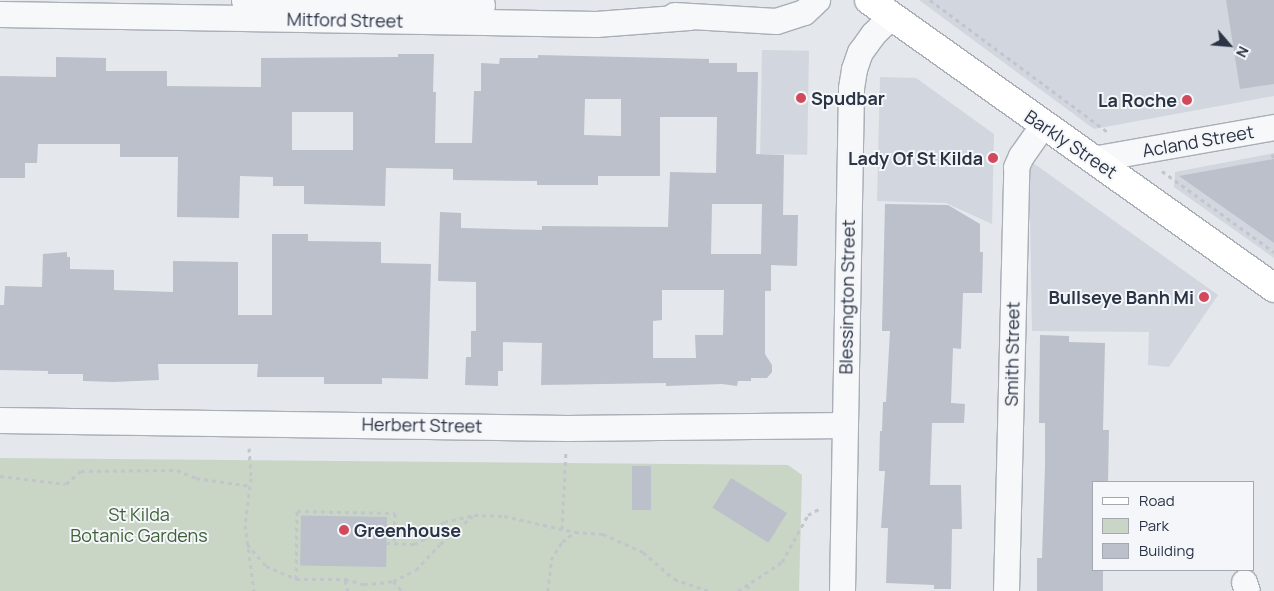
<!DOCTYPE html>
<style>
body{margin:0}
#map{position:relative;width:1274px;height:591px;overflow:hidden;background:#e4e7ec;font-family:Manrope,sans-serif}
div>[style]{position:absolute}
.built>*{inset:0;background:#d2d6de;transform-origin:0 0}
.green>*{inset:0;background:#c9d6c5}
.building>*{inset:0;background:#bbc0ca;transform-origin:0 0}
.path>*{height:3px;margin-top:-1.5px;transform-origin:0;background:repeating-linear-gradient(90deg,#c2c5cb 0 4px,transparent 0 8px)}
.roads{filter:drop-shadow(1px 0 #a9aeb7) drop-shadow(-1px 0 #a9aeb7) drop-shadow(0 1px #a9aeb7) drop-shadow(0 -1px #a9aeb7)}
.street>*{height:25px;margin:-12.5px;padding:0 12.5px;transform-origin:12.5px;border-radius:12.5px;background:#f7f8fa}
.secondary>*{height:28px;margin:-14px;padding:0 14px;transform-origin:14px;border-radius:14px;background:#fff}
.dots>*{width:14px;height:14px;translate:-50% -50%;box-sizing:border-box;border:2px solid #f4f6f9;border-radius:50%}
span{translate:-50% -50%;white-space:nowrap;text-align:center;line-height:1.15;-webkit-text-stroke:4px #f4f6f9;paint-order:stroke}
.street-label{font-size:18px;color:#2b3445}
.poi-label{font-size:18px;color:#2b3445;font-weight:700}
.left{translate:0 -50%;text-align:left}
.right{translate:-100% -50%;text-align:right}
.park-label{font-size:18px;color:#3f6138}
.legend{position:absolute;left:1092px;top:481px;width:162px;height:90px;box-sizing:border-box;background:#f4f6f9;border:1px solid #a4a8b1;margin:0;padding:6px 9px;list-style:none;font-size:15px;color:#2b3445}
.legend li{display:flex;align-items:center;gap:10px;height:25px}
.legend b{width:25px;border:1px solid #a4a8b1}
.north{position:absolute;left:1204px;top:20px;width:50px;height:50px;-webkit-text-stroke:4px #f4f6f9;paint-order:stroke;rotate:117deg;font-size:14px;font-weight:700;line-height:20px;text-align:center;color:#2b3445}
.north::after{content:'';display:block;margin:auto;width:18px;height:22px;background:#2b3445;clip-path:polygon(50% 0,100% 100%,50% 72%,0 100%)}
</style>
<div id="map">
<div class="built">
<div style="clip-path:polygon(919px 0,1274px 0,1274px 96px,1094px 129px)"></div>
<div style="left:762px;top:50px;width:47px;height:104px;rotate:1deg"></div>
<div style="clip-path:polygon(880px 77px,916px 78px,994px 134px,992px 224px,946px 203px,877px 201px)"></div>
<div style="clip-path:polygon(1274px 153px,1274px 258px,1174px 187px,1175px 172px)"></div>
<div style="clip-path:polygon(1029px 160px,1218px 295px,1169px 367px,1148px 365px,1149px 332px,1032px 331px)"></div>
</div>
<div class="green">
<div style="clip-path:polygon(0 458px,788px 465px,802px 475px,799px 591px,0 591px)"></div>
</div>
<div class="building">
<div style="clip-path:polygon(1226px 0,1274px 0,1274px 84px,1240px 89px)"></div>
<div style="clip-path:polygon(evenodd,398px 54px,434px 54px,433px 92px,436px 92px,435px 143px,472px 143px,474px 91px,481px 91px,481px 63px,499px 64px,500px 58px,538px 58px,538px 55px,709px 59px,709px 63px,737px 63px,737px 72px,758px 72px,756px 154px,784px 155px,783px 215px,798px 215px,797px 266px,771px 265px,771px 291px,765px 291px,765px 354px,772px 365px,772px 372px,767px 378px,751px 378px,751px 381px,738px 381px,737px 386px,722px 384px,666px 386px,666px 383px,541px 385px,542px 343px,503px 342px,503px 371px,498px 371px,498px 386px,465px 385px,466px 357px,471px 357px,471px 331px,476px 331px,476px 282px,438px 281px,440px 212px,461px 213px,461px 228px,542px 230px,542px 226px,668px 227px,670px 172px,716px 173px,717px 117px,660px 117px,660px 176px,598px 176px,598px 185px,537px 185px,537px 181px,453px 180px,453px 169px,386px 168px,385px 206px,304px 204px,304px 186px,273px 186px,273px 177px,240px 176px,239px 218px,177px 217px,178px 157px,120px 157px,120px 144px,38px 144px,37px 163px,25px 163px,25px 178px,0 178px,0 76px,56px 77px,56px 57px,106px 58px,106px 71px,167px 71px,167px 86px,261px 87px,261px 58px,398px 57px,398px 54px,585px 99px,621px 99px,621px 136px,584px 135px,585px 99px,398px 54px,292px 112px,353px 112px,353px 150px,292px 150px,292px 112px,398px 54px,712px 204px,762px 204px,761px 254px,711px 254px,712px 204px,398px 54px,662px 290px,724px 290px,723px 335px,695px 335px,696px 358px,653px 358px,653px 321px,662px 320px,662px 290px)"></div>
<div style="clip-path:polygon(1274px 159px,1274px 243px,1179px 176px,1251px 163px)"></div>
<div style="clip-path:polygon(885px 204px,948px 205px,980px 224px,980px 252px,983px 252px,982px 293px,963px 293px,961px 349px,953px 348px,951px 403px,965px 404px,964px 423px,932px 423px,930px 485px,961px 485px,962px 529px,952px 529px,951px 589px,934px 589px,934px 585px,886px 583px,888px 528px,881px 528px,885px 471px,879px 471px,880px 431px,882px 431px,883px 402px,886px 402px,890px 331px,882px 331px)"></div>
<div style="clip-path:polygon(272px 234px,308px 234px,308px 241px,381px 242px,381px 263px,431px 264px,428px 379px,382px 378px,382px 384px,324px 384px,324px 377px,257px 377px,258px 364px,158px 364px,159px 380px,114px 382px,83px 381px,83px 374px,48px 374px,48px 371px,0 370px,0 305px,4px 305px,5px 286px,42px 287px,43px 254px,67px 252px,67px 257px,70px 257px,70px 269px,114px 270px,114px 290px,173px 292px,173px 261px,238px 262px,238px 315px,272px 315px)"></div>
<div style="clip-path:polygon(1040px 335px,1069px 336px,1069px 342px,1105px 343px,1103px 430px,1109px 430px,1108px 482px,1093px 482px,1093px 570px,1103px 570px,1103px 591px,1037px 591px,1037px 558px,1042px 558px,1045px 466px,1045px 423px,1039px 423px)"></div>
<div style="left:632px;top:466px;width:19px;height:44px"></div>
<div style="left:731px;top:478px;width:66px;height:35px;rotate:32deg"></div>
<div style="left:387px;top:517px;width:50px;height:86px;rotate:91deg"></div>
</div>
<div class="path">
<div style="left:930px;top:0;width:222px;rotate:36.6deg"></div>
<div style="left:1272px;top:154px;width:5px;rotate:68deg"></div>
<div style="left:1162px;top:171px;width:138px;rotate:35.9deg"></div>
<div style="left:249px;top:448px;width:30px;rotate:86deg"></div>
<div style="left:251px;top:478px;width:47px;rotate:97.3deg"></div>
<div style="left:245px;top:525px;width:67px;rotate:82.2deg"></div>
<div style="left:0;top:476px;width:66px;rotate:6.9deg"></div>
<div style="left:66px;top:484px;width:20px;rotate:-41deg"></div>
<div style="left:81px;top:471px;width:96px;rotate:-0.6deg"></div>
<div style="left:177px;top:470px;width:21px;rotate:23deg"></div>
<div style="left:196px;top:478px;width:55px;rotate:8.4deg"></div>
<div style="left:562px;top:529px;width:79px;rotate:-87.1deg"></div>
<div style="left:386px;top:543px;width:28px;rotate:2deg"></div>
<div style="left:414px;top:544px;width:10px;rotate:-24deg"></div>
<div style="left:423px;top:540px;width:28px;rotate:-41deg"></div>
<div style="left:444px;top:522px;width:31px;rotate:-13deg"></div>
<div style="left:474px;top:515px;width:30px;rotate:2deg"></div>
<div style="left:504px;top:516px;width:73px;rotate:12.7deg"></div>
<div style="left:575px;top:532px;width:28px;rotate:4deg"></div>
<div style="left:603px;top:534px;width:44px;rotate:24.2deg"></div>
<div style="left:643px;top:552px;width:41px;rotate:41.1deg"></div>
<div style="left:674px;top:579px;width:36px;rotate:19deg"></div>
<div style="left:247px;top:544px;width:29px;rotate:49deg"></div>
<div style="left:266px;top:566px;width:33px;rotate:23deg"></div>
<div style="left:296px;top:579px;width:49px"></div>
<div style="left:345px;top:579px;width:20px;rotate:15deg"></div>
<div style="left:364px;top:584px;width:16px;rotate:-4deg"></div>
<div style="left:380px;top:583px;width:13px;rotate:-9deg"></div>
<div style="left:393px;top:581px;width:25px;rotate:-26deg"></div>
<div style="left:416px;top:570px;width:35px;rotate:-47deg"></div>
<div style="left:440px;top:544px;width:43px;rotate:-40.3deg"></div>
<div style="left:296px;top:579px;width:68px;rotate:-89.2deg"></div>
<div style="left:297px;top:511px;width:98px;rotate:1.2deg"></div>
<div style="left:395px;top:513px;width:29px;rotate:92deg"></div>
<div style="left:345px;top:580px;width:11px;rotate:75deg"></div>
<div style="left:393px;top:581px;width:13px;rotate:48deg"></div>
<div style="left:747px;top:585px;width:7px;rotate:63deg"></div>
<div style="left:548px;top:591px;width:31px;rotate:-84deg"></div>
<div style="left:551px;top:560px;width:21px;rotate:-59deg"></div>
<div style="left:562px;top:542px;width:16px;rotate:-38deg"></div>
<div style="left:738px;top:591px;width:53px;rotate:-33.4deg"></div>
<div style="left:782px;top:562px;width:54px;rotate:-61deg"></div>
<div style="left:808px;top:515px;width:13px;rotate:-29deg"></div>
</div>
<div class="roads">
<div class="street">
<div style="left:244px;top:0;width:238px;rotate:1.2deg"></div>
<div style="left:0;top:14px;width:596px;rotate:0.96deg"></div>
<div style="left:596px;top:24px;width:93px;rotate:-4.3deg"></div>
<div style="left:674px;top:15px;width:102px;rotate:3.4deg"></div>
<div style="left:776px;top:21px;width:29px;rotate:-18deg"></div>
<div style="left:804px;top:12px;width:18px;rotate:-43deg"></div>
<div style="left:1093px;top:159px;width:184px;rotate:-10deg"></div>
<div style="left:0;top:420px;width:567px;rotate:0.81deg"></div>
<div style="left:567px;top:428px;width:278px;rotate:-0.6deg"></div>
<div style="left:1244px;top:582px;width:9px;rotate:72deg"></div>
<div style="left:842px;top:591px;width:503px;rotate:-88.97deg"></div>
<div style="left:851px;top:88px;width:19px;rotate:-81deg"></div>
<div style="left:854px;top:69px;width:18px;rotate:-71deg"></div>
<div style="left:860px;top:52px;width:22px;rotate:-54deg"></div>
<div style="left:873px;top:34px;width:25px;rotate:-45deg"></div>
<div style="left:1006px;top:591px;width:424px;rotate:-88.6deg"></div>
<div style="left:1016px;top:167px;width:12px;rotate:-66deg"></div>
<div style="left:1021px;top:156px;width:38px;rotate:-55deg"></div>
</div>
<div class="secondary">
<div style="left:869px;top:0;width:497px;rotate:35.4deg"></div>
</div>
</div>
<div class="dots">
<div style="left:801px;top:98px;background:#d1495b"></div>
<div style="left:1187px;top:100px;background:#d1495b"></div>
<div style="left:993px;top:158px;background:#d1495b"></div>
<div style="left:1204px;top:297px;background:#d1495b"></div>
<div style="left:344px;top:530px;background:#d1495b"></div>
</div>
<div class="street-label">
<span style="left:345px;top:20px;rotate:1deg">Mitford Street</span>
<span style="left:1198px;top:141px;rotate:-10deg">Acland Street</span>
<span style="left:1071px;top:144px;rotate:34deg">Barkly Street</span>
<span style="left:847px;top:297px;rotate:-89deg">Blessington Street</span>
<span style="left:1012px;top:354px;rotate:-89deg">Smith Street</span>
<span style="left:422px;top:425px;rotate:1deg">Herbert Street</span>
</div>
<div class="poi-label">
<span class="left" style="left:811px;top:98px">Spudbar</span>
<span class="right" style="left:1177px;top:100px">La Roche</span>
<span class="right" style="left:983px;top:158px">Lady Of St Kilda</span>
<span class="right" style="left:1194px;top:297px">Bullseye Banh Mi</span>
<span class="left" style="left:354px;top:530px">Greenhouse</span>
</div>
<div class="park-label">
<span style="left:139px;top:525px">St Kilda<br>Botanic Gardens</span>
</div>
<ul class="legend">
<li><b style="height:6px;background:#fff"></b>Road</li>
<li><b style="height:14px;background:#c9d6c5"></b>Park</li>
<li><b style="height:14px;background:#bbc0ca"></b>Building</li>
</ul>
<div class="north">N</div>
</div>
